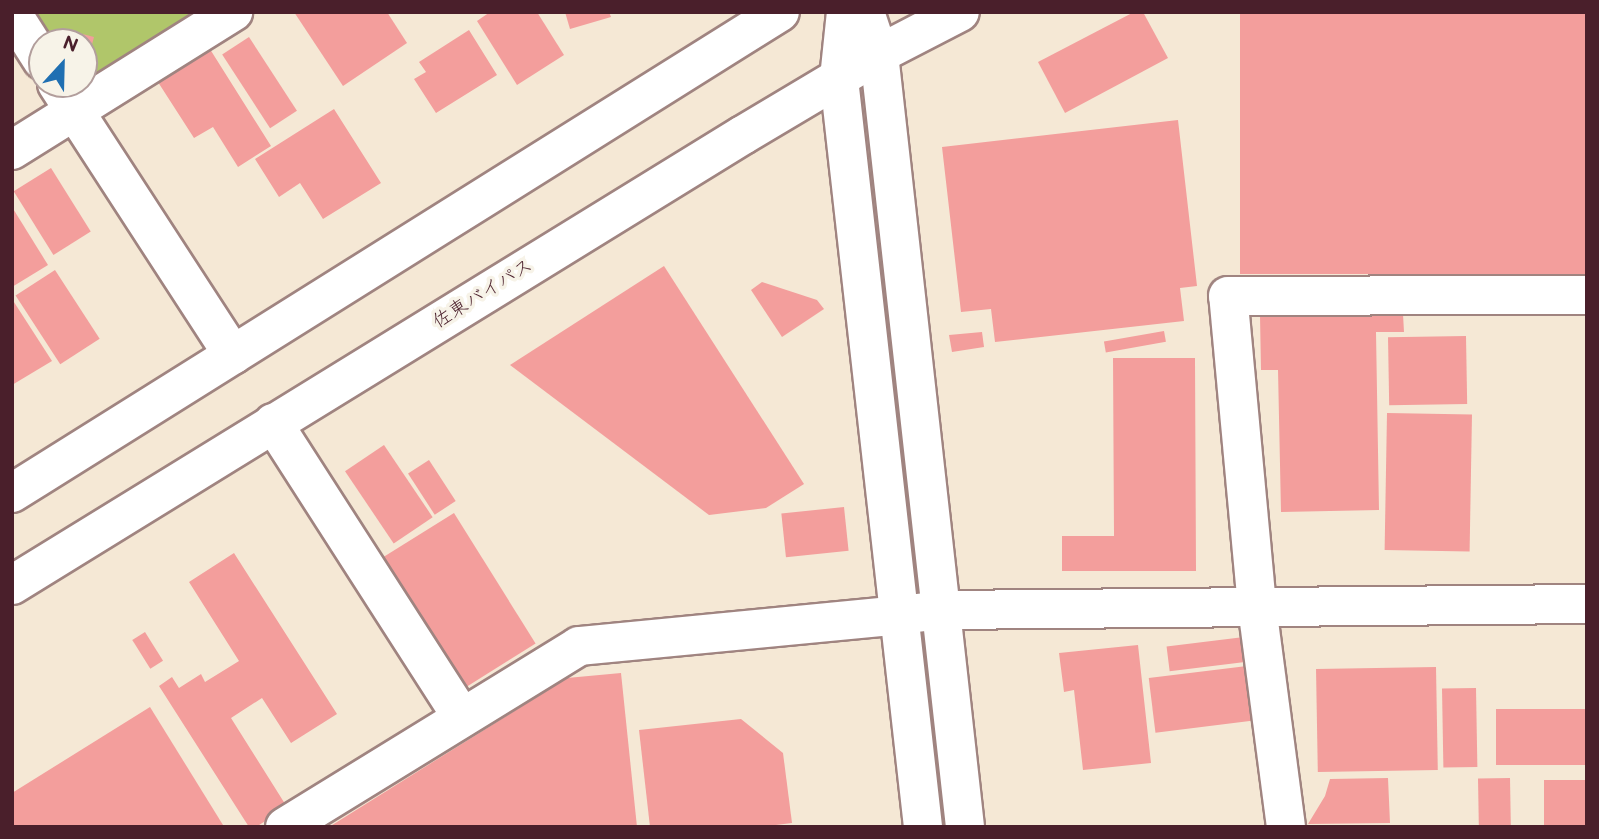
<!DOCTYPE html>
<meta charset="utf-8">
<style>
body{margin:0}
#map{position:relative;width:1599px;height:839px;overflow:hidden;background:#f5e8d5;font-family:"Balsamiq Sans","Klee One",sans-serif}
div>[style]{position:absolute}
.green>*{inset:0;background:#b0c66a}
.building>*{inset:0;background:#f39e9c;transform-origin:0 0}
.roads{filter:drop-shadow(2px 0 #a08480) drop-shadow(-2px 0 #a08480) drop-shadow(0 2px #a08480) drop-shadow(0 -2px #a08480)}
.street>*{height:38px;margin:-19px;padding:0 19px;transform-origin:19px;border-radius:19px;background:#fff}
.secondary>*{height:38px;margin:-19px;padding:0 19px;transform-origin:19px;border-radius:19px;background:#fff}
.highway>*{height:38px;margin:-19px;padding:0 19px;transform-origin:19px;border-radius:19px;background:#fff}
span{translate:-50% -50%;white-space:nowrap;text-align:center;line-height:1.15;-webkit-text-stroke:7px #f7f3e8;paint-order:stroke}
.street-label{font-size:19px;color:#4a1f2b}
.frame{position:absolute;inset:0;border:14px solid #4a1f2b;pointer-events:none}
.north{position:absolute;left:28px;top:28px;width:70px;height:70px;box-sizing:border-box;background:#f7f3e8;border:2px solid #b29e9c;border-radius:50%;rotate:22deg;font-size:19px;font-weight:700;line-height:28px;text-align:center;color:#4a1f2b}
.north::after{content:'';display:block;margin:auto;width:24px;height:32px;background:#1f6fb2;clip-path:polygon(50% 0,100% 100%,50% 72%,0 100%)}
</style>
<div id="map">
<div class="green">
<div style="clip-path:polygon(33px 12px,198px 12px,88px 79px,84px 78px,84px 42px,51px 42px)"></div>
</div>
<div class="building">
<div style="clip-path:polygon(294px 12px,387px 12px,407px 43px,343px 86px)"></div>
<div style="clip-path:polygon(490px 12px,537px 12px,564px 55px,517px 85px,477px 21px)"></div>
<div style="clip-path:polygon(565px 12px,609px 12px,611px 17px,570px 29px)"></div>
<div style="clip-path:polygon(1134px 12px,1143px 12px,1168px 58px,1065px 113px,1038px 62px)"></div>
<div style="left:1240px;top:12px;width:347px;height:262px"></div>
<div style="clip-path:polygon(469px 30px,497px 75px,436px 113px,414px 79px,426px 72px,419px 62px)"></div>
<div style="clip-path:polygon(71px 31px,94px 37px,90px 52px,84px 51px,84px 42px,68px 42px)"></div>
<div style="left:249px;top:37px;width:88px;height:32px;rotate:57deg"></div>
<div style="clip-path:polygon(208px 46px,271px 146px,238px 167px,213px 127px,194px 138px,156px 79px)"></div>
<div style="clip-path:polygon(334px 109px,381px 183px,323px 219px,300px 183px,279px 197px,255px 159px)"></div>
<div style="clip-path:polygon(1178px 120px,1197px 286px,1180px 288px,1184px 321px,995px 342px,991px 309px,961px 312px,942px 147px)"></div>
<div style="left:51px;top:168px;width:75px;height:44px;rotate:58deg"></div>
<div style="clip-path:polygon(12px 207px,48px 265px,12px 287px)"></div>
<div style="clip-path:polygon(664px 266px,804px 484px,766px 508px,709px 515px,510px 365px)"></div>
<div style="left:55px;top:270px;width:82px;height:47px;rotate:57deg"></div>
<div style="clip-path:polygon(762px 282px,817px 300px,824px 309px,782px 337px,751px 290px)"></div>
<div style="clip-path:polygon(12px 299px,52px 361px,12px 385px)"></div>
<div style="clip-path:polygon(1403px 314px,1404px 332px,1376px 332px,1379px 510px,1281px 512px,1278px 370px,1261px 370px,1260px 316px)"></div>
<div style="left:1164px;top:331px;width:11px;height:61px;rotate:80deg"></div>
<div style="clip-path:polygon(982px 332px,984px 347px,952px 352px,949px 335px)"></div>
<div style="left:1466px;top:336px;width:68px;height:78px;rotate:89deg"></div>
<div style="clip-path:polygon(1113px 358px,1195px 358px,1196px 571px,1062px 571px,1062px 536px,1114px 536px)"></div>
<div style="left:1387px;top:413px;width:85px;height:137px;rotate:1deg"></div>
<div style="left:384px;top:445px;width:87px;height:47px;rotate:56deg"></div>
<div style="left:429px;top:460px;width:49px;height:25px;rotate:57deg"></div>
<div style="left:844px;top:507px;width:44px;height:63px;rotate:84deg"></div>
<div style="left:454px;top:513px;width:154px;height:87px;rotate:58deg"></div>
<div style="clip-path:polygon(234px 553px,337px 714px,291px 743px,262px 698px,231px 718px,287px 807px,256px 827px,249px 827px,159px 686px,172px 677px,179px 688px,201px 674px,205px 682px,239px 661px,189px 582px)"></div>
<div style="left:145px;top:632px;width:34px;height:15px;rotate:58deg"></div>
<div style="left:1244px;top:637px;width:25px;height:78px;rotate:83deg"></div>
<div style="clip-path:polygon(1138px 645px,1151px 763px,1083px 770px,1074px 690px,1064px 692px,1059px 653px)"></div>
<div style="left:1247px;top:666px;width:55px;height:99px;rotate:83deg"></div>
<div style="left:1436px;top:667px;width:103px;height:120px;rotate:89deg"></div>
<div style="clip-path:polygon(621px 673px,637px 827px,329px 827px,567px 678px)"></div>
<div style="left:1476px;top:688px;width:79px;height:34px;rotate:89deg"></div>
<div style="clip-path:polygon(150px 707px,223px 825px,12px 827px,12px 793px)"></div>
<div style="left:1587px;top:709px;width:56px;height:91px;rotate:90deg"></div>
<div style="clip-path:polygon(741px 719px,783px 753px,792px 823px,761px 827px,650px 827px,639px 730px)"></div>
<div style="clip-path:polygon(1388px 778px,1390px 823px,1308px 824px,1325px 796px,1330px 779px)"></div>
<div style="left:1510px;top:778px;width:49px;height:32px;rotate:89deg"></div>
<div style="left:1587px;top:780px;width:47px;height:43px;rotate:90deg"></div>
</div>
<div class="roads">
<div class="street">
<div style="left:12px;top:13px;width:56px;rotate:57.4deg"></div>
<div style="left:57px;top:84px;width:323px;rotate:57deg"></div>
<div style="left:12px;top:150px;width:261px;rotate:-32deg"></div>
<div style="left:273px;top:423px;width:350px;rotate:57.3deg"></div>
<div style="left:285px;top:827px;width:345px;rotate:-31.6deg"></div>
<div style="left:579px;top:646px;width:323px;rotate:-5.5deg"></div>
<div style="left:1286px;top:827px;width:223px;rotate:-97.5deg"></div>
<div style="left:1257px;top:606px;width:311px;rotate:-95.3deg"></div>
<div style="left:1228px;top:296px;width:359px;rotate:-0.2deg"></div>
</div>
<div class="secondary">
<div style="left:846px;top:12px;width:67px;rotate:96deg"></div>
<div style="left:839px;top:79px;width:753px;rotate:83.59deg"></div>
<div style="left:865px;top:12px;width:44px;rotate:71.6deg"></div>
<div style="left:879px;top:54px;width:778px;rotate:83.65deg"></div>
<div style="left:917px;top:613px;width:25px;rotate:-7deg"></div>
<div style="left:942px;top:610px;width:645px;rotate:-0.53deg"></div>
</div>
<div class="highway">
<div style="left:12px;top:493px;width:906px;rotate:-32.06deg"></div>
<div style="left:12px;top:585px;width:858px;rotate:-31.62deg"></div>
<div style="left:743px;top:135px;width:158px;rotate:-30.8deg"></div>
<div style="left:879px;top:54px;width:91px;rotate:-27.4deg"></div>
</div>
</div>
<div class="street-label">
<span style="left:483px;top:294px;rotate:-32deg">佐東バイパス</span>
</div>
<div class="frame"></div>
<div class="north">N</div>
</div>
